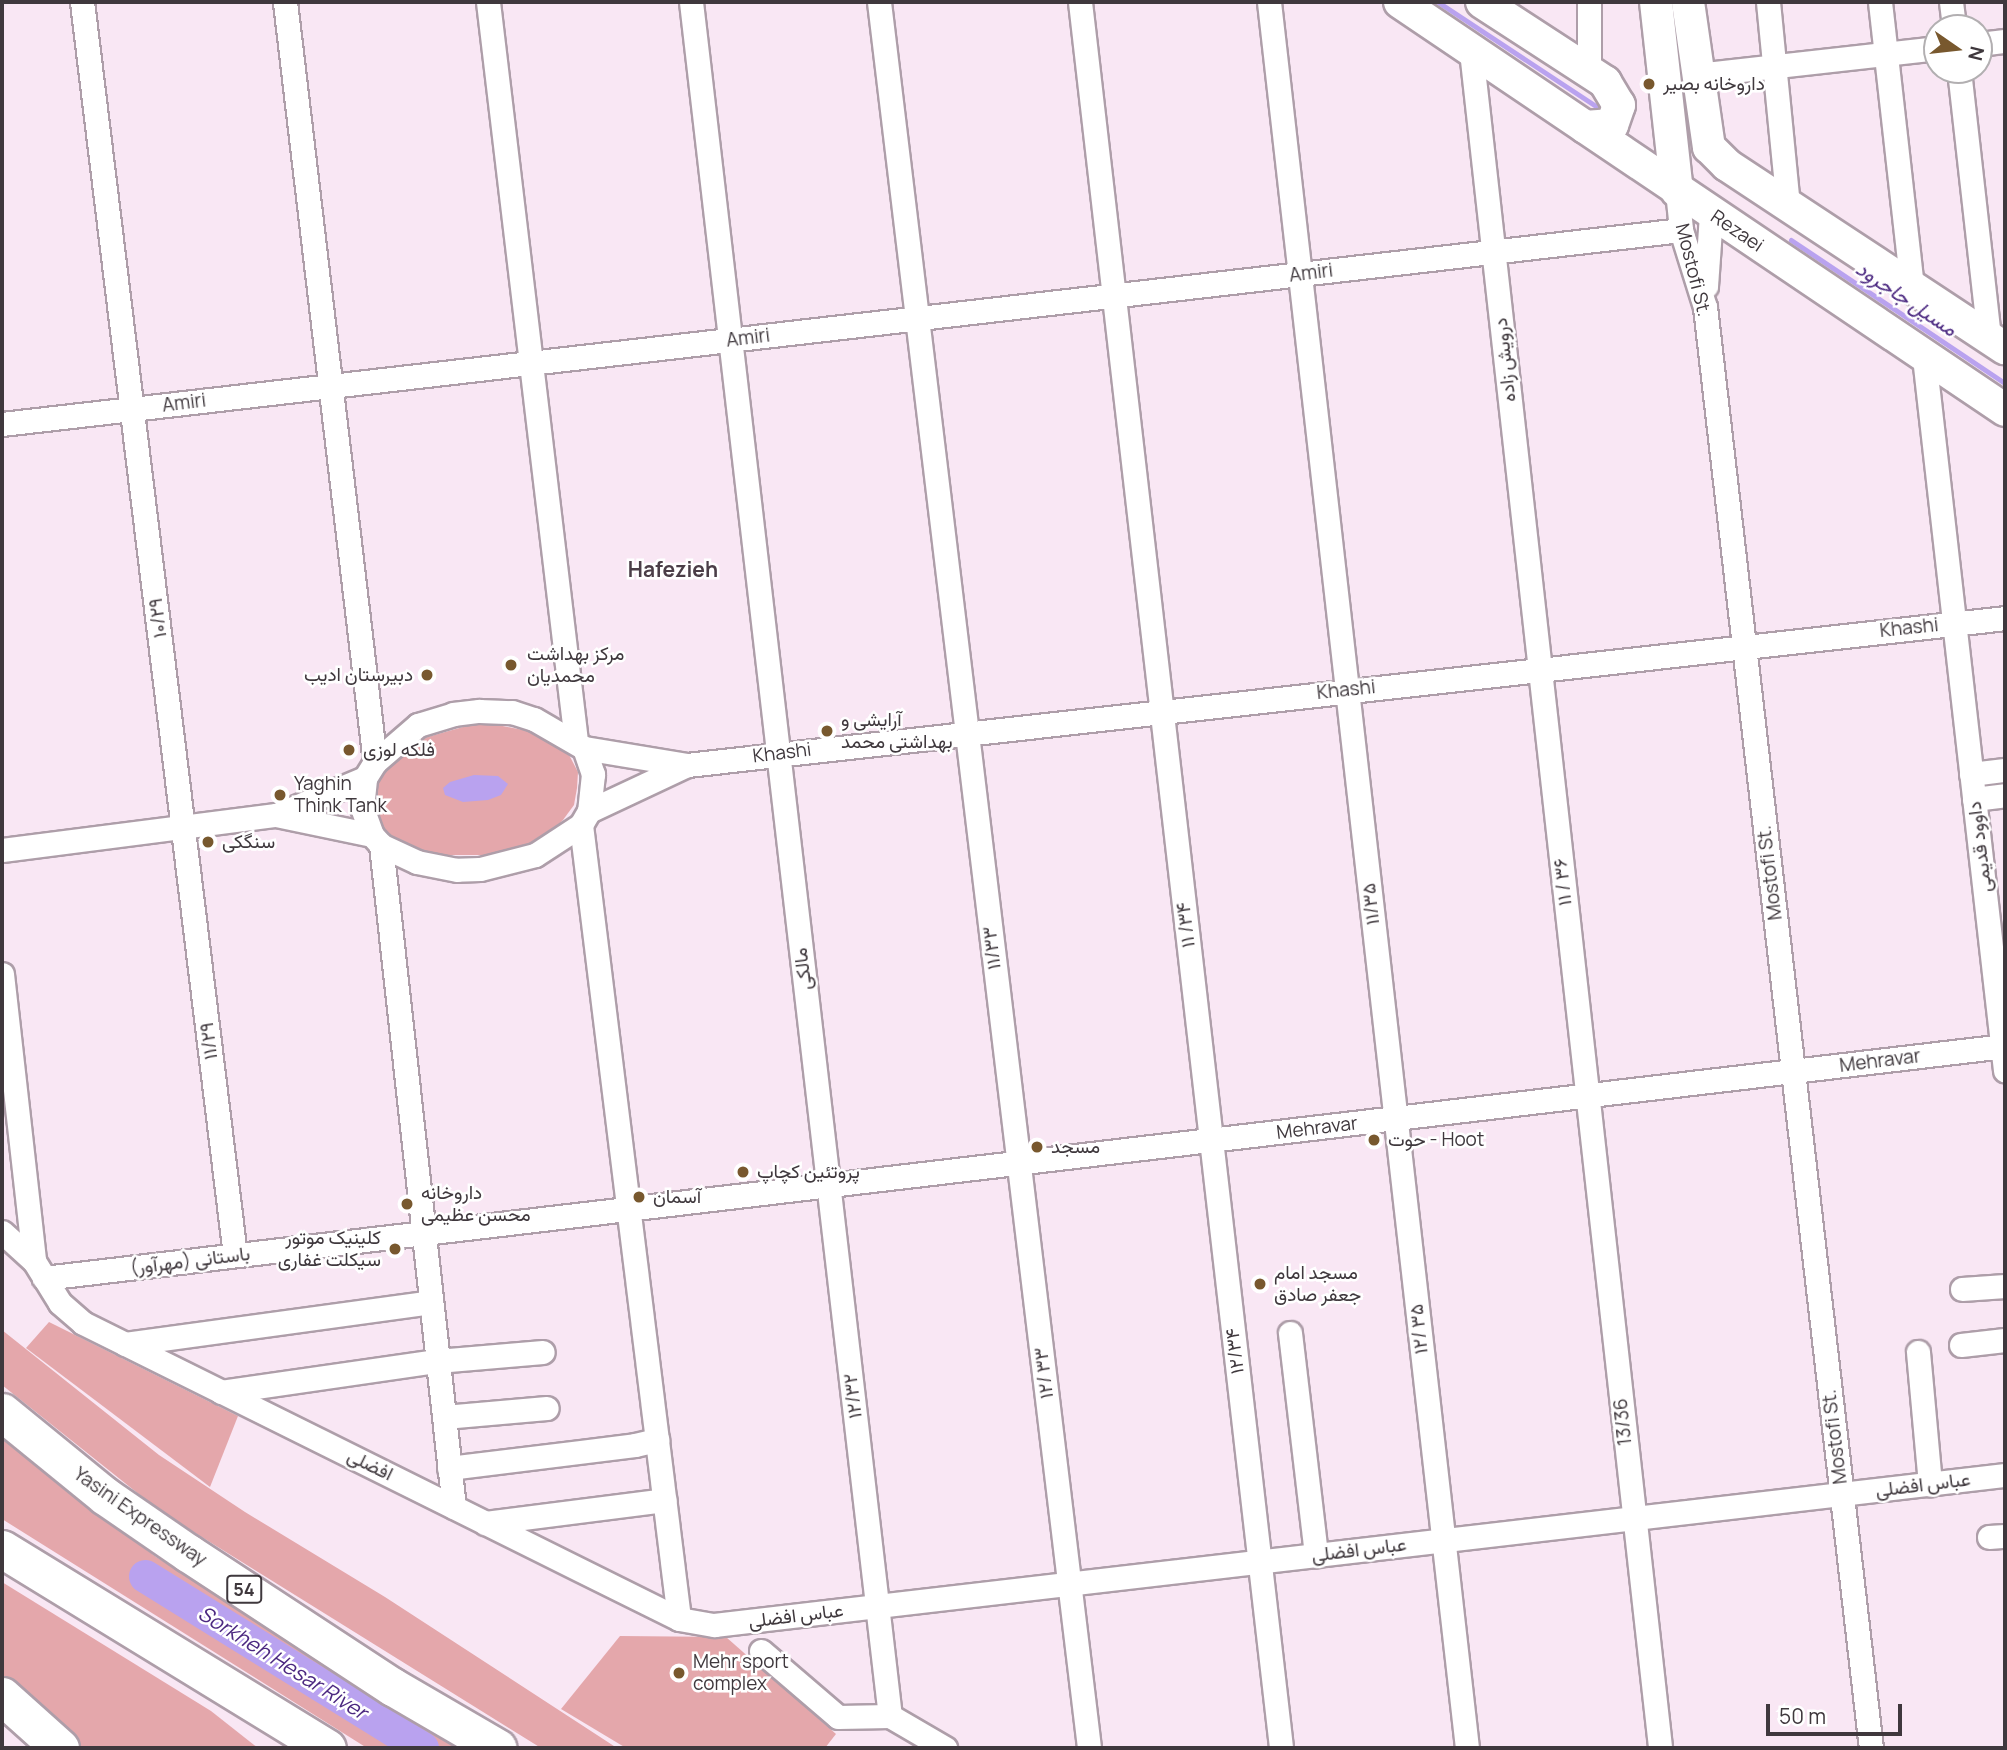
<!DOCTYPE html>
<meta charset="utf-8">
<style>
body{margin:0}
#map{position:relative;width:2007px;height:1750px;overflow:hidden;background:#f9e7f4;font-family:Manrope,Vazirmatn,sans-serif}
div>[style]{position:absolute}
.green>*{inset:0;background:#e4a7ab}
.water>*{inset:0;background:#b9a2ef}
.stream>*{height:5px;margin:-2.5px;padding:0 2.5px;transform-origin:2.5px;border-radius:2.5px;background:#b9a2ef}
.river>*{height:33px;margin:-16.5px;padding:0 16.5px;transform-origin:16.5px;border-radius:16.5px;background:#b9a2ef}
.roads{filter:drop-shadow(2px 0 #ae9ea9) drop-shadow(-2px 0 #ae9ea9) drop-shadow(0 2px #ae9ea9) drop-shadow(0 -2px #ae9ea9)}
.minor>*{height:23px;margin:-11.5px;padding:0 11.5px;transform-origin:11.5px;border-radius:11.5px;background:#fff}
.secondary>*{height:32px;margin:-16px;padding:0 16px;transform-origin:16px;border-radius:16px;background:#fff}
.trunk>*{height:37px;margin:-18.5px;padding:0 18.5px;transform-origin:18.5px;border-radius:18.5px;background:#fff}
.dots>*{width:19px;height:19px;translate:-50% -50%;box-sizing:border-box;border:4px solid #fff;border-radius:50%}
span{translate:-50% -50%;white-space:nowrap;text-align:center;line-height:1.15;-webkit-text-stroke:5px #fff;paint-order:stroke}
.shield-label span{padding:2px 5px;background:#fff;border:2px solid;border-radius:5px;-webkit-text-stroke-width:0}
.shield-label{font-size:18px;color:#3f383d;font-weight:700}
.poi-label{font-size:19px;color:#3f383d}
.left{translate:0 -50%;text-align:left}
.right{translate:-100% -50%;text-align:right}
.street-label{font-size:19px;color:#3f383d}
.water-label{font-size:21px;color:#4c2981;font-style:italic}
.neighbourhood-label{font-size:21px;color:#4b3d47;font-weight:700}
.frame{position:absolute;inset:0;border:4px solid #3f383d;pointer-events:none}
.north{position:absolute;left:1923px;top:14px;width:70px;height:70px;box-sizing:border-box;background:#fff;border:2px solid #b2afb1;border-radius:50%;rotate:104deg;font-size:19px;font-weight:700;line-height:28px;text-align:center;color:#3f383d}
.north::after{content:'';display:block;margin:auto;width:24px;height:32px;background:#78582e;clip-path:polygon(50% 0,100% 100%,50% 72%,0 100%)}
.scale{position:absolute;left:1766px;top:1704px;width:136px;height:32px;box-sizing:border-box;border:4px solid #3f383d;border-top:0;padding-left:9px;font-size:21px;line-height:24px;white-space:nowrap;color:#3f383d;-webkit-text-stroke:5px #fff;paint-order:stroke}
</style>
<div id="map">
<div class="green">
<div style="clip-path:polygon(493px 724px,533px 732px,567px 751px,578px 772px,577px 788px,574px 805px,563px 820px,551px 832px,533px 842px,488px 855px,442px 855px,402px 844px,385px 833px,378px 824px,371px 793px,389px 762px,424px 738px,470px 725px)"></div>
<div style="clip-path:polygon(49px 1322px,238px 1416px,210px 1487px,26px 1348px)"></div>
<div style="clip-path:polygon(2px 1330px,159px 1455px,245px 1512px,385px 1597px,617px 1748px,541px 1748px,160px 1511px,2px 1385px)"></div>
<div style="clip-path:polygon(2px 1438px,156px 1557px,464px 1748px,367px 1748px,2px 1519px)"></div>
<div style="clip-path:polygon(2px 1582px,211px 1711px,258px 1748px,77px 1748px,2px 1680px)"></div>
<div style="clip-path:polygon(620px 1636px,726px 1637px,836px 1734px,825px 1748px,626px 1748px,561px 1709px)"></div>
</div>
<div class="water">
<div style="clip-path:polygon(474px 775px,498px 776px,508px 784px,501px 795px,488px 800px,463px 802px,445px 795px,443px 788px,450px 782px)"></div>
</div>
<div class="stream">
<div style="left:1438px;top:2px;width:193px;rotate:33.4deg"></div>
<div style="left:1791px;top:240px;width:257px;rotate:33.8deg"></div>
</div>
<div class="river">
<div style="left:145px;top:1576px;width:326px;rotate:31.8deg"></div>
</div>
<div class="roads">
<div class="minor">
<div style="left:82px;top:2px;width:1262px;rotate:83.04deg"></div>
<div style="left:285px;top:2px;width:765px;rotate:83.25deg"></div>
<div style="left:488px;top:2px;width:744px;rotate:83.21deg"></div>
<div style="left:691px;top:2px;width:1726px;rotate:83.38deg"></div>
<div style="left:879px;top:2px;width:1759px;rotate:83.14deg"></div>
<div style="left:1080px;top:2px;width:1758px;rotate:83.43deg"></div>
<div style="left:1269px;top:2px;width:1757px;rotate:83.53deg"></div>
<div style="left:1768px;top:2px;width:204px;rotate:84.4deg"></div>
<div style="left:1880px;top:2px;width:286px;rotate:83.6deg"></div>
<div style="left:1951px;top:2px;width:26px;rotate:83deg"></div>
<div style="left:1979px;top:44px;width:26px;rotate:-7deg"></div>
<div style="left:1471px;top:51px;width:1707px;rotate:83.64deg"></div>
<div style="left:1959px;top:70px;width:269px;rotate:83.6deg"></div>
<div style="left:1589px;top:72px;width:70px;rotate:-90deg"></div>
<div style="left:1697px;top:75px;width:242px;rotate:-6.4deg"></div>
<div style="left:1677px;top:191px;width:39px;rotate:84deg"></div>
<div style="left:1681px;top:230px;width:81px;rotate:72.7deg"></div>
<div style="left:1705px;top:307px;width:1451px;rotate:83.43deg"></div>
<div style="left:1706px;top:286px;width:72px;rotate:-86deg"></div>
<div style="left:1924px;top:357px;width:718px;rotate:83.52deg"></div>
<div style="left:2px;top:424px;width:1690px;rotate:-6.59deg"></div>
<div style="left:479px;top:711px;width:33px;rotate:2deg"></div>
<div style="left:512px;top:712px;width:23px;rotate:18deg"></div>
<div style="left:534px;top:719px;width:58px;rotate:30.1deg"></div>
<div style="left:584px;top:748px;width:28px;rotate:71deg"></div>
<div style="left:593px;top:774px;width:37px;rotate:96deg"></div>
<div style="left:589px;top:811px;width:16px;rotate:120deg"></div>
<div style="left:581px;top:825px;width:55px;rotate:146.9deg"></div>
<div style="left:535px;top:855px;width:57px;rotate:165.7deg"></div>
<div style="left:480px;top:869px;width:23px;rotate:178deg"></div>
<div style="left:457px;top:870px;width:41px;rotate:-168.7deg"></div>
<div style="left:417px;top:862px;width:40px;rotate:-155deg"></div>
<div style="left:381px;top:845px;width:13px;rotate:-132deg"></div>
<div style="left:372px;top:835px;width:29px;rotate:-110deg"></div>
<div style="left:362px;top:808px;width:30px;rotate:-84deg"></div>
<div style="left:365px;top:778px;width:19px;rotate:-58deg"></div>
<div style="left:375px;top:762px;width:57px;rotate:-40.7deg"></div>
<div style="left:418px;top:725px;width:37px;rotate:-17deg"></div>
<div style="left:453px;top:714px;width:26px;rotate:-7deg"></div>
<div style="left:584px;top:748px;width:104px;rotate:9.4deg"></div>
<div style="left:687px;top:765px;width:1326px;rotate:-6.36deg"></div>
<div style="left:1971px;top:774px;width:34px;rotate:-7deg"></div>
<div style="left:1974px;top:799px;width:31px;rotate:-7deg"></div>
<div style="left:589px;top:811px;width:108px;rotate:-25.1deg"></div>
<div style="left:276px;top:815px;width:96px;rotate:-22.6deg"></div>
<div style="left:581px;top:825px;width:800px;rotate:82.96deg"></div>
<div style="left:381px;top:845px;width:666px;rotate:83.71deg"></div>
<div style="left:2px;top:850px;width:276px;rotate:-7.3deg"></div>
<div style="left:276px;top:815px;width:98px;rotate:11.8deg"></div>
<div style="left:2px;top:974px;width:289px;rotate:83.6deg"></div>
<div style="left:2px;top:1232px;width:43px;rotate:42.2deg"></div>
<div style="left:34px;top:1261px;width:49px;rotate:58.2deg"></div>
<div style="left:60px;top:1303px;width:30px;rotate:41deg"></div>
<div style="left:83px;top:1323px;width:665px;rotate:26.41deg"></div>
<div style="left:679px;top:1619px;width:36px;rotate:10deg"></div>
<div style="left:714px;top:1625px;width:1300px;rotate:-6.63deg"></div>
<div style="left:44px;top:1278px;width:1975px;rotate:-6.75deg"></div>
<div style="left:1962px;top:1289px;width:43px;rotate:-4deg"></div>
<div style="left:1290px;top:1333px;width:224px;rotate:83.3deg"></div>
<div style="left:125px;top:1344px;width:309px;rotate:-7.8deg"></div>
<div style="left:1961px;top:1345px;width:44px;rotate:-6.5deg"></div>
<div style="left:1918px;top:1352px;width:133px;rotate:84.8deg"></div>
<div style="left:221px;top:1392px;width:218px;rotate:-8.2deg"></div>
<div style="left:437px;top:1361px;width:106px;rotate:-4.9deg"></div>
<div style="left:444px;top:1417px;width:103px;rotate:-5deg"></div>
<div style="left:449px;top:1468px;width:187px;rotate:-7deg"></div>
<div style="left:635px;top:1445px;width:23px;rotate:-13deg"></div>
<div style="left:485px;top:1523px;width:181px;rotate:-7.3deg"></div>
<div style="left:1989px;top:1537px;width:16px;rotate:-4deg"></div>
<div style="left:761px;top:1651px;width:101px;rotate:40.6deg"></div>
<div style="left:838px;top:1717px;width:52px;rotate:-1.1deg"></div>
<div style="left:890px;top:1716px;width:64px;rotate:30.2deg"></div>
</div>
<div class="secondary">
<div style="left:1400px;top:2px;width:730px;rotate:33.99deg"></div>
<div style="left:1482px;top:2px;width:147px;rotate:33deg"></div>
<div style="left:1605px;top:82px;width:27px;rotate:59deg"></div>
<div style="left:1619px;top:105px;width:21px;rotate:109deg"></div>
<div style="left:1612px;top:125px;width:27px;rotate:176deg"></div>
<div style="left:1656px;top:2px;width:190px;rotate:83.7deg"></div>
<div style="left:1688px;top:2px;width:147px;rotate:81.8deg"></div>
<div style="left:1709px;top:147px;width:25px;rotate:45deg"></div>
<div style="left:1727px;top:165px;width:333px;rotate:33.4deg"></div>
</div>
<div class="trunk">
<div style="left:2px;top:1412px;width:133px;rotate:39.2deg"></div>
<div style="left:105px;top:1496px;width:101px;rotate:34.5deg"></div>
<div style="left:188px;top:1553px;width:245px;rotate:33.2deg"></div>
<div style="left:393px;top:1687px;width:121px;rotate:30.2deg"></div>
<div style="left:2px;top:1549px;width:381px;rotate:31.5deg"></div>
<div style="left:2px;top:1696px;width:78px;rotate:41.9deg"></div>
</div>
</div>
<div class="dots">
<div style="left:1649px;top:84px;background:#78582e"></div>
<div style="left:511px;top:665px;background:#78582e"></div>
<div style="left:427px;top:675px;background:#78582e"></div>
<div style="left:827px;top:731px;background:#78582e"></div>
<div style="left:349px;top:750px;background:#78582e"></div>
<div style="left:280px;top:795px;background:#78582e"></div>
<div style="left:208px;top:842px;background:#78582e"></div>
<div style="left:1374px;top:1140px;background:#78582e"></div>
<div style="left:1037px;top:1147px;background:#78582e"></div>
<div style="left:743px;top:1172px;background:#78582e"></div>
<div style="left:639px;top:1197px;background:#78582e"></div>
<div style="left:407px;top:1204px;background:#78582e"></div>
<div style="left:395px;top:1249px;background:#78582e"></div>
<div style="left:1260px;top:1284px;background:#78582e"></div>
<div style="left:679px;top:1673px;background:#78582e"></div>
</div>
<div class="shield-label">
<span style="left:244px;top:1589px">54</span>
</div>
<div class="poi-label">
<span class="left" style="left:1663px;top:84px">داروخانه بصیر</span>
<span class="left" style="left:527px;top:665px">مرکز بهداشت<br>محمدیان</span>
<span class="right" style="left:413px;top:675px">دبیرستان ادیب</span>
<span class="left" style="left:841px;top:731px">آرایشی و<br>بهداشتی محمد</span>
<span class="left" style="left:363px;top:750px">فلکه لوزی</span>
<span class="left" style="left:294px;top:795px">Yaghin<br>Think Tank</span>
<span class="left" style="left:222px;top:842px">سنگکی</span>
<span class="left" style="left:1388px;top:1140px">حوت - Hoot</span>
<span class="left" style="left:1051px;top:1147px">مسجد</span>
<span class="left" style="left:757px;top:1172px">پروتئین کچاپ</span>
<span class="left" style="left:421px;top:1204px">داروخانه<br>محسن عظیمی</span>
<span class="left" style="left:653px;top:1197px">آسمان</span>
<span class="right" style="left:381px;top:1249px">کلینیک موتور<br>سیکلت غفاری</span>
<span class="left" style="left:1274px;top:1284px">مسجد امام<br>جعفر صادق</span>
<span class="left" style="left:693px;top:1673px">Mehr sport<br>complex</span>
</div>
<div class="street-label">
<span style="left:1737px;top:231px;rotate:34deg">Rezaei</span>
<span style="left:1693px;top:270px;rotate:76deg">Mostofi St.</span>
<span style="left:1311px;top:273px;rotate:-7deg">Amiri</span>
<span style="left:748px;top:338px;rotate:-7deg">Amiri</span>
<span style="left:1505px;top:360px;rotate:-96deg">درویش زاده</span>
<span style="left:184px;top:403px;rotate:-7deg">Amiri</span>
<span style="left:158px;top:618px;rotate:-97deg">۱۰/۲۹</span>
<span style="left:1909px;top:628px;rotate:-6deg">Khashi</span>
<span style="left:1346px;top:690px;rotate:-6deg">Khashi</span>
<span style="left:782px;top:753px;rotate:-7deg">Khashi</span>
<span style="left:1980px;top:847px;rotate:-97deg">داوود قدیمی</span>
<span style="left:1770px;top:873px;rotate:-97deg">Mostofi St.</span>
<span style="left:1563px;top:882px;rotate:-96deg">۱۱ / ۳۶</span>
<span style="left:1371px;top:904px;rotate:-96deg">۱۱/۳۵</span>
<span style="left:1186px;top:925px;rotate:-97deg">۱۱ /۳۴</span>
<span style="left:992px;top:948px;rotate:-97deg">۱۱/۳۳</span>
<span style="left:803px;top:969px;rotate:-97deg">مالکی</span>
<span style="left:209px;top:1041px;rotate:-97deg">۱۱/۲۹</span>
<span style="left:1880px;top:1061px;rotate:-7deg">Mehravar</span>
<span style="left:1317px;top:1128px;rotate:-7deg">Mehravar</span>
<span style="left:190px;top:1261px;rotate:-7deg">باستانی (مهرآور)</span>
<span style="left:1419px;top:1329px;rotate:-96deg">۱۲/ ۳۵</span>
<span style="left:1235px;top:1351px;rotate:-97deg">۱۲/۳۴</span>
<span style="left:1044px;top:1373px;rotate:-97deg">۱۲/ ۳۳</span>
<span style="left:853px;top:1396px;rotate:-97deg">۱۲/۳۲</span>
<span style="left:1623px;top:1422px;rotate:-96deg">13/36</span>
<span style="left:1835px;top:1437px;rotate:-97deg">Mostofi St.</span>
<span style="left:370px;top:1465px;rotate:26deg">افضلی</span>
<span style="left:1923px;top:1485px;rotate:-7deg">عباس افضلی</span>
<span style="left:140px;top:1517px;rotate:35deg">Yasini Expressway</span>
<span style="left:1359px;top:1550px;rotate:-7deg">عباس افضلی</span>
<span style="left:796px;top:1616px;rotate:-7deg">عباس افضلی</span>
</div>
<div class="water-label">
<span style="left:1907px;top:298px;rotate:34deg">مسیل جاجرود</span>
<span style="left:283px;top:1662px;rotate:32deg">Sorkheh Hesar River</span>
</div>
<div class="neighbourhood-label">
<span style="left:673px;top:569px">Hafezieh</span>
</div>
<div class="frame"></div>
<div class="north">N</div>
<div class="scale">50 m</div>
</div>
